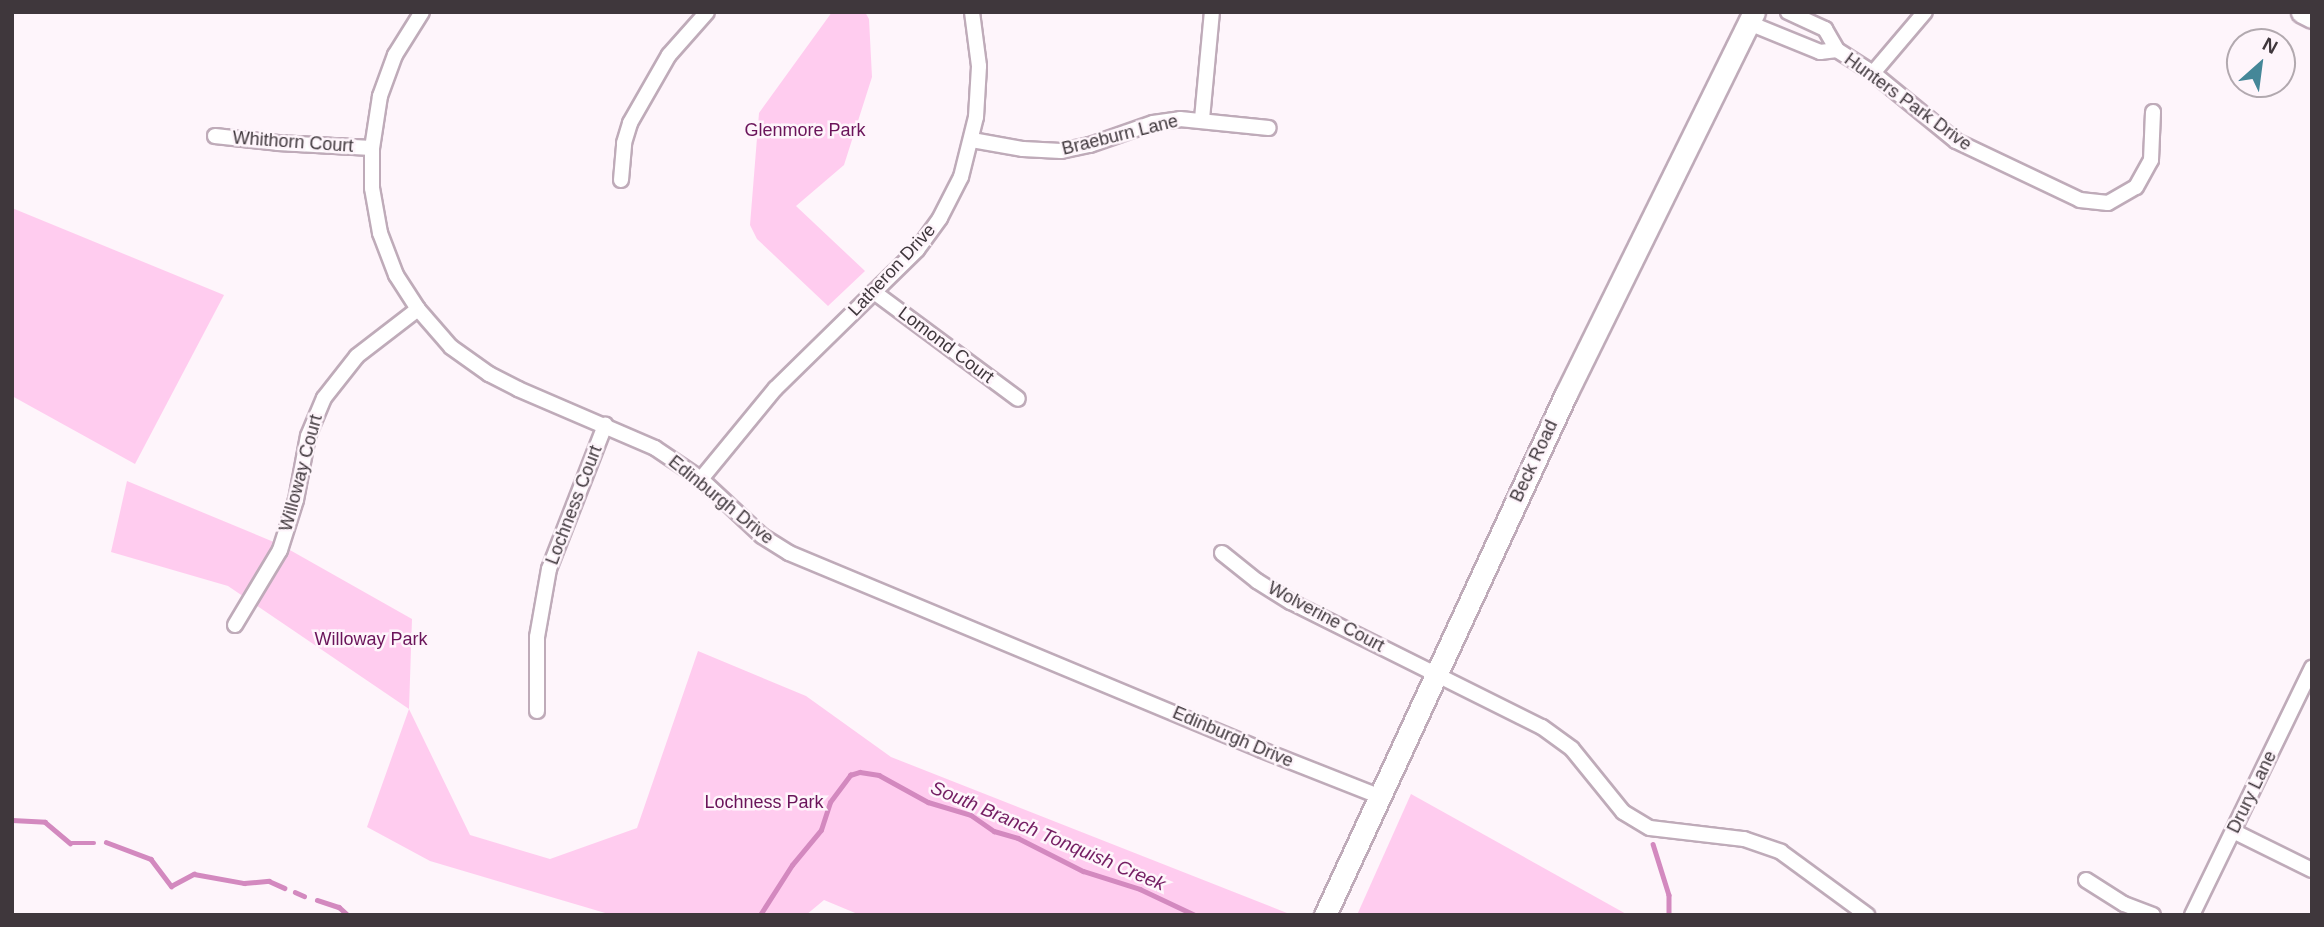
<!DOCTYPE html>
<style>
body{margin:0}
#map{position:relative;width:2324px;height:927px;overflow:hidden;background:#fef5fb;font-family:Helvetica,sans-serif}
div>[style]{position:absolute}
.green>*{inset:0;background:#ffccef}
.stream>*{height:4.5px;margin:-2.25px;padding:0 2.25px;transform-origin:2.25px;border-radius:2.25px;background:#d389bf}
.roads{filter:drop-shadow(2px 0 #bfabb9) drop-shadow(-2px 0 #bfabb9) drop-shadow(0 2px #bfabb9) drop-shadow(0 -2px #bfabb9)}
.minor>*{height:14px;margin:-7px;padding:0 7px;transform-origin:7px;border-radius:7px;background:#fff}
.secondary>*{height:21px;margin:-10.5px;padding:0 10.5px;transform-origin:10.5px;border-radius:10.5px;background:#fff}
span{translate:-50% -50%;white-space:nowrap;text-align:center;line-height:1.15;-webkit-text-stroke:5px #fef5fb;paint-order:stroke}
.street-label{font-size:18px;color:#3f373c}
.park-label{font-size:18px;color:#6a145a}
.water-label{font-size:19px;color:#741e63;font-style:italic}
.frame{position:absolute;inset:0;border:14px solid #3f373c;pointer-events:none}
.north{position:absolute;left:2226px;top:28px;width:70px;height:70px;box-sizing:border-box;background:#fef5fb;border:2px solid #b2a9af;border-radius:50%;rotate:28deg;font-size:19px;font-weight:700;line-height:28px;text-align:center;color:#3f373c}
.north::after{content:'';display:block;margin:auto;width:24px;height:32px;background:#458798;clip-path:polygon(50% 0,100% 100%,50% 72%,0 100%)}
</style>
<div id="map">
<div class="green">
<div style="clip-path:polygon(832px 12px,865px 12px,869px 19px,872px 77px,844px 165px,796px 206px,865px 271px,828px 306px,757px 239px,750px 225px,759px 113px)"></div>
<div style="clip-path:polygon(12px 208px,224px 295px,135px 464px,12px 396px)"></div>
<div style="clip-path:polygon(127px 481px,281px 545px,412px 619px,409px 709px,470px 835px,550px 859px,637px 828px,698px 651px,806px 696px,891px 757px,1292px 915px,860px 915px,824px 900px,806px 915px,612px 915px,430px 861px,367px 827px,409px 709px,228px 586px,111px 552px)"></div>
<div style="clip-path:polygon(1411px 794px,1628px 915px,1357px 915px)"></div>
</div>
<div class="stream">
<div style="left:12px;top:820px;width:33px;rotate:3deg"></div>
<div style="left:45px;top:822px;width:33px;rotate:40deg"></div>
<div style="left:70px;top:843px;width:24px"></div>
<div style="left:106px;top:842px;width:48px;rotate:20.7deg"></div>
<div style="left:151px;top:859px;width:34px;rotate:53deg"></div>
<div style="left:171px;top:886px;width:26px;rotate:-28deg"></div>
<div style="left:194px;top:874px;width:51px;rotate:10.2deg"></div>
<div style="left:244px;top:883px;width:25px;rotate:-5deg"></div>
<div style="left:269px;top:881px;width:17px;rotate:24deg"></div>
<div style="left:1653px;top:844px;width:53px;rotate:72.6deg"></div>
<div style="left:1669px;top:895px;width:20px;rotate:90deg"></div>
<div style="left:295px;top:892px;width:10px;rotate:24deg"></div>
<div style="left:317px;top:900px;width:23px;rotate:18deg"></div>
<div style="left:339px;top:907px;width:12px;rotate:42deg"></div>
<div style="left:760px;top:915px;width:59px;rotate:-57.4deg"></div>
<div style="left:792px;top:865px;width:45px;rotate:-50.4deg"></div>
<div style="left:821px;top:830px;width:29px;rotate:-72deg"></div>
<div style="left:830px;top:802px;width:34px;rotate:-53deg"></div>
<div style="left:850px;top:775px;width:10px;rotate:-17deg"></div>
<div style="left:860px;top:772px;width:19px;rotate:9deg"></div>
<div style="left:879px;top:775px;width:56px;rotate:28.9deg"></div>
<div style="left:928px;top:802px;width:45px;rotate:16.8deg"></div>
<div style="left:971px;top:815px;width:28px;rotate:35deg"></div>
<div style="left:994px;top:831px;width:25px;rotate:16deg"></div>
<div style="left:1018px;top:838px;width:73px;rotate:26.9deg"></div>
<div style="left:1083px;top:871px;width:60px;rotate:17.5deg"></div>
<div style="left:1140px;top:889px;width:61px;rotate:25.3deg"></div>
</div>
<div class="roads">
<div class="minor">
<div style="left:422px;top:12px;width:51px;rotate:122.1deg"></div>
<div style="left:395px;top:55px;width:44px;rotate:110.1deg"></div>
<div style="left:380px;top:96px;width:53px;rotate:98.7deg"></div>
<div style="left:372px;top:148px;width:40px;rotate:90deg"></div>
<div style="left:372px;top:188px;width:46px;rotate:79.9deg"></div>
<div style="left:380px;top:233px;width:45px;rotate:69.1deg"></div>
<div style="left:396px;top:275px;width:40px;rotate:57.1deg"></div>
<div style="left:418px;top:309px;width:50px;rotate:49deg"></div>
<div style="left:451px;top:347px;width:47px;rotate:35.4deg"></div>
<div style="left:489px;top:374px;width:33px;rotate:27deg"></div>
<div style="left:518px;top:389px;width:149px;rotate:23.3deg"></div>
<div style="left:655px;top:448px;width:55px;rotate:34deg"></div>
<div style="left:701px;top:479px;width:83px;rotate:43.1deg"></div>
<div style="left:762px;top:536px;width:32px;rotate:32deg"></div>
<div style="left:789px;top:553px;width:512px;rotate:22.61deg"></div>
<div style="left:1262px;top:750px;width:125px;rotate:21.6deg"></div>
<div style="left:1788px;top:12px;width:41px;rotate:24.7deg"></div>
<div style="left:1825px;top:29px;width:24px;rotate:60deg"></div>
<div style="left:1837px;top:50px;width:43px;rotate:32.6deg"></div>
<div style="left:1873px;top:73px;width:107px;rotate:39.3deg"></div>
<div style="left:1956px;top:141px;width:137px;rotate:25.4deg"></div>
<div style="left:2080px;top:200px;width:28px;rotate:6deg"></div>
<div style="left:2108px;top:203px;width:32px;rotate:-30deg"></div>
<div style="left:2136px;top:187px;width:31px;rotate:-61deg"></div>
<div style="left:2151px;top:160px;width:48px;rotate:-87.6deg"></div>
<div style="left:1749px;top:23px;width:77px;rotate:22.2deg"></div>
<div style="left:1820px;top:52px;width:17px;rotate:-7deg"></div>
<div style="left:1873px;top:73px;width:80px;rotate:-49.6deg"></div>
<div style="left:1202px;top:119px;width:107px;rotate:-84.7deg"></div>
<div style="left:215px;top:136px;width:63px;rotate:6.3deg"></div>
<div style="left:278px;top:143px;width:94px;rotate:3deg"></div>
<div style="left:972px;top:140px;width:52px;rotate:10deg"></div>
<div style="left:1023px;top:149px;width:38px;rotate:3deg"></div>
<div style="left:1061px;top:151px;width:30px;rotate:-12deg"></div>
<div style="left:1090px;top:145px;width:67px;rotate:-19.2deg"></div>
<div style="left:1153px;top:123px;width:27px;rotate:-8deg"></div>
<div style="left:1180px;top:119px;width:89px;rotate:5.8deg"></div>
<div style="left:621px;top:180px;width:37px;rotate:-85deg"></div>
<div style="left:624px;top:143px;width:21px;rotate:-73deg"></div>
<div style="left:630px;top:123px;width:78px;rotate:-60.2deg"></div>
<div style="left:669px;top:55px;width:57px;rotate:-48.5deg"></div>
<div style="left:874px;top:292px;width:179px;rotate:36.6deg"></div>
<div style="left:701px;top:479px;width:117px;rotate:-50.6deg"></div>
<div style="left:775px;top:389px;width:199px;rotate:-44.4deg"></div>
<div style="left:917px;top:250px;width:39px;rotate:-54deg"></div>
<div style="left:940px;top:218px;width:46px;rotate:-62.9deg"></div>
<div style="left:961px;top:177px;width:62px;rotate:-76deg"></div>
<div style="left:976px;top:117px;width:51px;rotate:-86.6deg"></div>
<div style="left:979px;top:66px;width:54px;rotate:-97.4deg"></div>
<div style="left:1222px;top:553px;width:45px;rotate:38.7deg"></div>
<div style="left:1257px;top:581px;width:40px;rotate:32deg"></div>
<div style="left:1291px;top:602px;width:280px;rotate:26.5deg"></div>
<div style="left:1542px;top:727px;width:37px;rotate:36deg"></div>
<div style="left:1572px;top:749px;width:81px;rotate:51deg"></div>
<div style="left:1623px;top:812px;width:31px;rotate:31deg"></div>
<div style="left:1650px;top:828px;width:95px;rotate:6.7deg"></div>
<div style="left:1744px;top:839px;width:39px;rotate:19deg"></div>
<div style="left:1781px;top:852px;width:107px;rotate:36.2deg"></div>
<div style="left:235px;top:625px;width:87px;rotate:-59deg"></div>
<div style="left:280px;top:550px;width:52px;rotate:-72.3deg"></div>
<div style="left:296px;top:500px;width:65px;rotate:-79.4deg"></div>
<div style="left:308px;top:436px;width:41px;rotate:-67.2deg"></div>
<div style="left:324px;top:398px;width:53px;rotate:-51.8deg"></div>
<div style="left:357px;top:356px;width:77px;rotate:-37.6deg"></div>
<div style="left:537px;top:711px;width:74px;rotate:-90deg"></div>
<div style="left:537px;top:637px;width:69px;rotate:-80deg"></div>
<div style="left:549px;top:569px;width:155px;rotate:-68.7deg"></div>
<div style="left:2233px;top:831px;width:88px;rotate:26.3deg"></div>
<div style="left:2086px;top:880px;width:45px;rotate:32.3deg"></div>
<div style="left:2124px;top:904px;width:31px;rotate:21deg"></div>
<div style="left:2192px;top:915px;width:275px;rotate:-64.1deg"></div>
</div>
<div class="secondary">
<div style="left:2302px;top:12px;width:11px;rotate:27deg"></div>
<div style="left:1325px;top:915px;width:574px;rotate:-65.18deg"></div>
<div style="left:1566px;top:394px;width:426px;rotate:-63.8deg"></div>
</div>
</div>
<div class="street-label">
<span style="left:1908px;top:102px;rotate:36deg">Hunters Park Drive</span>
<span style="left:1120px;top:135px;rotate:-14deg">Braeburn Lane</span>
<span style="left:293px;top:142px;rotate:4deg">Whithorn Court</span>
<span style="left:892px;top:270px;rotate:-47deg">Latheron Drive</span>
<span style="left:946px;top:345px;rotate:37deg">Lomond Court</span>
<span style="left:1534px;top:461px;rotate:-65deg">Beck Road</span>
<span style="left:301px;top:473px;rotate:-75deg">Willoway Court</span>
<span style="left:721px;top:500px;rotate:39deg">Edinburgh Drive</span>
<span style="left:574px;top:505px;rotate:-69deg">Lochness Court</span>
<span style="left:1326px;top:617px;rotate:28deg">Wolverine Court</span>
<span style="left:1233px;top:737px;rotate:23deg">Edinburgh Drive</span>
<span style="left:2252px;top:792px;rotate:-64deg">Drury Lane</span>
</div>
<div class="park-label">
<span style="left:805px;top:130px">Glenmore Park</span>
<span style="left:371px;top:639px">Willoway Park</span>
<span style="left:764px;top:802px">Lochness Park</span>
</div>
<div class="water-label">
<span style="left:1048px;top:836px;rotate:23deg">South Branch Tonquish Creek</span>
</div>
<div class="frame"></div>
<div class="north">N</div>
</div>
